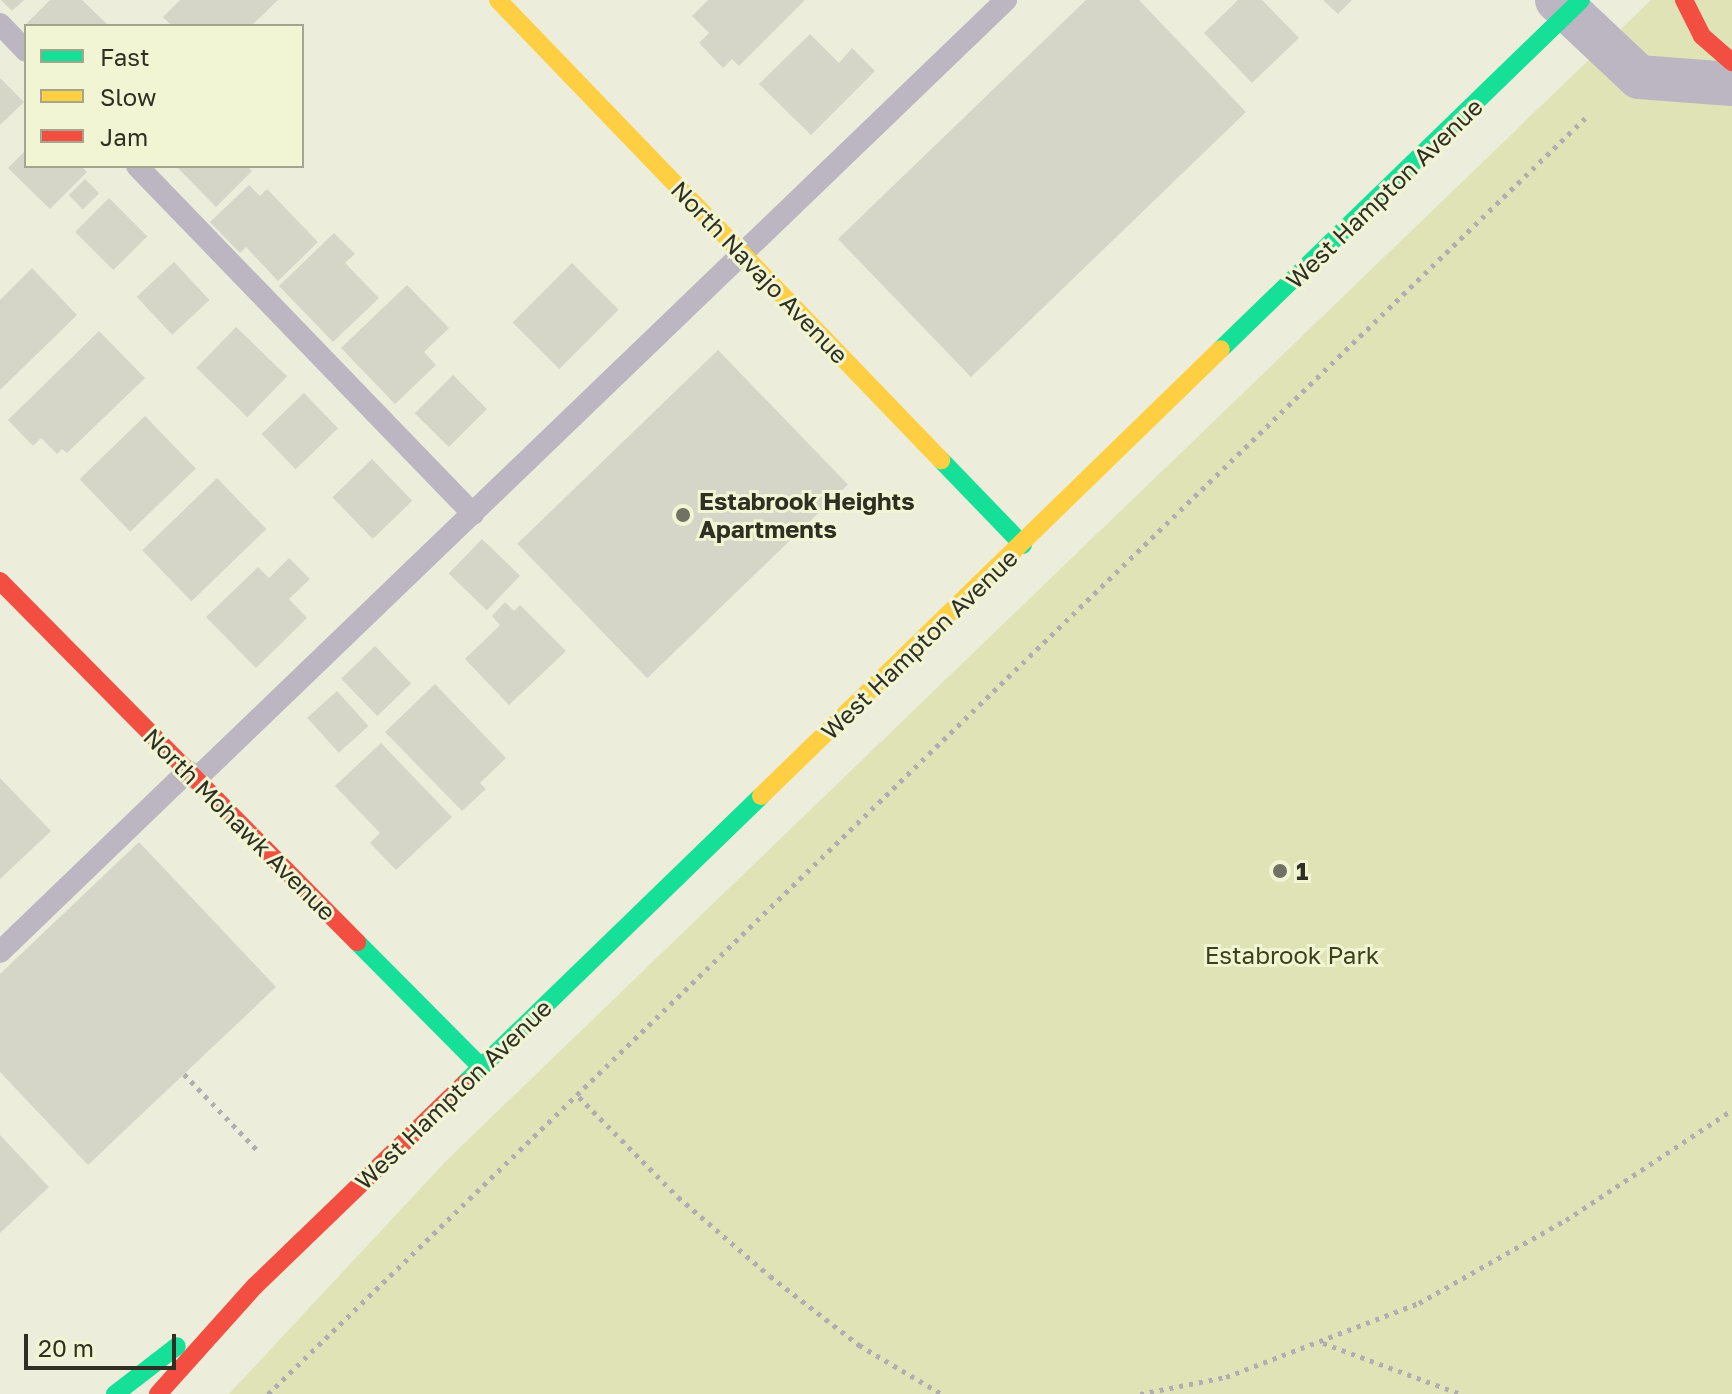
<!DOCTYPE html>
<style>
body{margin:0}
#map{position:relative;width:1732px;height:1394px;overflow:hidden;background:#eceddb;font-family:"Golos Text",sans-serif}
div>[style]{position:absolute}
.green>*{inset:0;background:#dfe3b6}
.building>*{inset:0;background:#d5d6c8;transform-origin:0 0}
.path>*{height:5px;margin-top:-2.5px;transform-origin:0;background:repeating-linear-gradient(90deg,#b1aeb2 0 4px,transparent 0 10px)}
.lane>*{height:22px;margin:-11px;padding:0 11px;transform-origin:11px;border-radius:11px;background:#bcb6c2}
.street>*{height:44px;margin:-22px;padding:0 22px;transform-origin:22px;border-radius:22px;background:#bcb6c2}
.fast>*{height:18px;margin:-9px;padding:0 9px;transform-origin:9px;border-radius:9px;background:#16e098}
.slow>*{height:18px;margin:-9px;padding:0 9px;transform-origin:9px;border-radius:9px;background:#ffcf43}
.jam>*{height:18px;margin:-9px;padding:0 9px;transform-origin:9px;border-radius:9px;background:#f24e42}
.dots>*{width:22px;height:22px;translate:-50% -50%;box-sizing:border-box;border:4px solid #f2f5d3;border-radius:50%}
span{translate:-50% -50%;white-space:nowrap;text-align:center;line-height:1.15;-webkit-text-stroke:6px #f2f5d3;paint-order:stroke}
.street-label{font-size:24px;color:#2f3023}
.poi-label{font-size:24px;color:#2f3023;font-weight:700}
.left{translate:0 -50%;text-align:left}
.park-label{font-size:24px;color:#3d4019}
.legend{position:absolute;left:24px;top:24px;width:280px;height:144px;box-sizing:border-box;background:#f2f5d3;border:2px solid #a4a68d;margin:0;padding:10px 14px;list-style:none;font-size:24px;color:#2f3023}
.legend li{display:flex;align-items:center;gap:16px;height:40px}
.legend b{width:40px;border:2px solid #a4a68d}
.scale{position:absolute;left:24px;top:1334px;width:152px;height:36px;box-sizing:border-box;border:4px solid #2f3023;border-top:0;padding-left:10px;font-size:24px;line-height:28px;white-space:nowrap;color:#2f3023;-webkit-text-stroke:6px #f2f5d3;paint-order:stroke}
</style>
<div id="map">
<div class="green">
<div style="clip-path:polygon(1651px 0,1732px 0,1732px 1394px,229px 1394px,448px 1159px)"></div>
</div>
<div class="building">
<div style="clip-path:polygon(1px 0,24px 0,12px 11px)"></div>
<div style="clip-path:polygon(50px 0,82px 0,109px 26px,30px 26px,27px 23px)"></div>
<div style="clip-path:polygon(180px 0,278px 0,251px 26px,172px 26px,163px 17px)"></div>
<div style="clip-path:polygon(708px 0,805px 0,739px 66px,732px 59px,723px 68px,699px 43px,709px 33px,692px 16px)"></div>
<div style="clip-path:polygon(1086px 0,1139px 0,1246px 112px,971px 377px,838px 239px)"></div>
<div style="clip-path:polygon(1238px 0,1262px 0,1299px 38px,1252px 83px,1204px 33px)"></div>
<div style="clip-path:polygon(1323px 0,1352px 0,1338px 14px)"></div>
<div style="clip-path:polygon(810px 34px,839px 63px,852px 48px,875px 71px,811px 135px,759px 84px)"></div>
<div style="clip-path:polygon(0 78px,24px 102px,0 125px)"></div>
<div style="clip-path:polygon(26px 150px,26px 166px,81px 166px,87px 172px,50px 209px,8px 168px)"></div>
<div style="clip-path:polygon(176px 166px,247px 166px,252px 171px,216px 207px)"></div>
<div style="left:85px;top:179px;width:20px;height:23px;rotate:45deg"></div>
<div style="clip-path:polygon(249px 185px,260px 196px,267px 189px,318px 242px,278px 281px,246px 247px,240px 253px,210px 222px)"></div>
<div style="left:109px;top:198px;width:54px;height:48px;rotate:45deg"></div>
<div style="clip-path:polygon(334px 233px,355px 254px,345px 263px,379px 298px,333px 342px,279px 286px)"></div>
<div style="left:174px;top:262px;width:52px;height:51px;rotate:47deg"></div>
<div style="left:572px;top:263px;width:66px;height:84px;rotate:45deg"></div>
<div style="clip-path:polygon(32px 268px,77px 315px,0 390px,0 300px)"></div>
<div style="clip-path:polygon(407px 285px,449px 328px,424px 352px,436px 365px,395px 404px,341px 348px)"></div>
<div style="left:236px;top:327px;width:71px;height:57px;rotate:44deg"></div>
<div style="clip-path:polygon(99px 331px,145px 378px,67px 453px,62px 449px,57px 454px,41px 438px,33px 446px,8px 420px)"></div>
<div style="left:718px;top:350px;width:187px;height:279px;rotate:46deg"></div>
<div style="left:453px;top:375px;width:48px;height:54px;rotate:45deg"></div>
<div style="left:304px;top:393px;width:49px;height:59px;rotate:46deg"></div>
<div style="left:145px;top:416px;width:73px;height:91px;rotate:46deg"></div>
<div style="left:372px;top:459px;width:58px;height:55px;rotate:46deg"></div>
<div style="left:217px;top:478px;width:71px;height:104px;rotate:46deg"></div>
<div style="left:482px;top:539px;width:53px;height:48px;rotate:44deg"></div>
<div style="clip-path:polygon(289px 558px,310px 579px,289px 599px,307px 618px,256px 668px,206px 617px,258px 567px,269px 578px)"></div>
<div style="clip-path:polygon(505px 602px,514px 611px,520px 605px,566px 651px,509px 705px,465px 659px,500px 625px,492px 616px)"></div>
<div style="left:375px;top:646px;width:52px;height:47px;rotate:46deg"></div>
<div style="clip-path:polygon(435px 684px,506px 758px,480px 783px,486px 789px,462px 811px,385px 732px)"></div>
<div style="left:337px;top:691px;width:47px;height:40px;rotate:48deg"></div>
<div style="clip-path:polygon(381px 743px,452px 817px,396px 870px,370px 843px,380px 833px,335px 786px)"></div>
<div style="clip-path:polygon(0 778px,51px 831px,0 879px)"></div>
<div style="clip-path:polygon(139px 842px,276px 987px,88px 1165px,0 1072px,0 974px)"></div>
<div style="clip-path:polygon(0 1135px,49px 1187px,0 1233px)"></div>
</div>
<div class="path">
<div style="left:184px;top:1074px;width:108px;rotate:46.1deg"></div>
<div style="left:579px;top:1097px;width:141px;rotate:45.3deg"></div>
<div style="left:678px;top:1197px;width:121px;rotate:40.7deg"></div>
<div style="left:770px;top:1276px;width:113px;rotate:37.8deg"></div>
<div style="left:859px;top:1345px;width:96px;rotate:30.6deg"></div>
<div style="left:1323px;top:1343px;width:147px;rotate:20.3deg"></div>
<div style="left:268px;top:1394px;width:1834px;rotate:-44.09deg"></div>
<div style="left:1140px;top:1394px;width:88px;rotate:-11.2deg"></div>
<div style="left:1226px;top:1377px;width:207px;rotate:-21deg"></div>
<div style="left:1419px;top:1303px;width:169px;rotate:-29.5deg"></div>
<div style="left:1566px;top:1220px;width:199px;rotate:-33.5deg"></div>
</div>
<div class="lane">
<div style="left:0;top:24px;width:37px;rotate:46deg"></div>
<div style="left:137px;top:166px;width:484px;rotate:46deg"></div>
<div style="left:196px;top:779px;width:1124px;rotate:-43.88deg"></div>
<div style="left:0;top:952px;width:261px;rotate:-43.9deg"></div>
</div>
<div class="street">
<div style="left:1557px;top:0;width:112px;rotate:43.2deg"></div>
<div style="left:1639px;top:77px;width:93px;rotate:4.3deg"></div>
</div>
<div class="fast">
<div style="left:1221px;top:349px;width:501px;rotate:-44.11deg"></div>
<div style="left:941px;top:460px;width:118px;rotate:46deg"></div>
<div style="left:357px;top:942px;width:176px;rotate:45.2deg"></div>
<div style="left:465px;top:1083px;width:412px;rotate:-44.1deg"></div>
<div style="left:115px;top:1394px;width:78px;rotate:-37.7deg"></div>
</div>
<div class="slow">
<div style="left:498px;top:0;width:639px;rotate:46.08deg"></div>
<div style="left:761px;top:796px;width:641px;rotate:-44.18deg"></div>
</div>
<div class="jam">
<div style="left:1684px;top:0;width:40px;rotate:63.4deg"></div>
<div style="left:1702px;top:36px;width:40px;rotate:41deg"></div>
<div style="left:0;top:581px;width:508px;rotate:45.32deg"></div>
<div style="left:158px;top:1394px;width:145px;rotate:-48.1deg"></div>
<div style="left:255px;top:1286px;width:292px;rotate:-44deg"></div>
</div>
<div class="dots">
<div style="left:683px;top:515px;background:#717263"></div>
<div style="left:1280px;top:871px;background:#717263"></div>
</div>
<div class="street-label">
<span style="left:1384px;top:193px;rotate:-44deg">West Hampton Avenue</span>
<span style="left:760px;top:272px;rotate:46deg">North Navajo Avenue</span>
<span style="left:919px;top:644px;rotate:-44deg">West Hampton Avenue</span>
<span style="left:240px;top:824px;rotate:45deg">North Mohawk Avenue</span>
<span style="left:453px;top:1094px;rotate:-44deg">West Hampton Avenue</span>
</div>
<div class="poi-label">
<span class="left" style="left:699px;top:515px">Estabrook Heights<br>Apartments</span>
<span class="left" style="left:1296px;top:871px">1</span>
</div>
<div class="park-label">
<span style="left:1292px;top:955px">Estabrook Park</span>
</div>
<ul class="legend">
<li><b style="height:10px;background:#16e098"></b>Fast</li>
<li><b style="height:10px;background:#ffcf43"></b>Slow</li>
<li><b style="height:10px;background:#f24e42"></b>Jam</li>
</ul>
<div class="scale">20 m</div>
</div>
